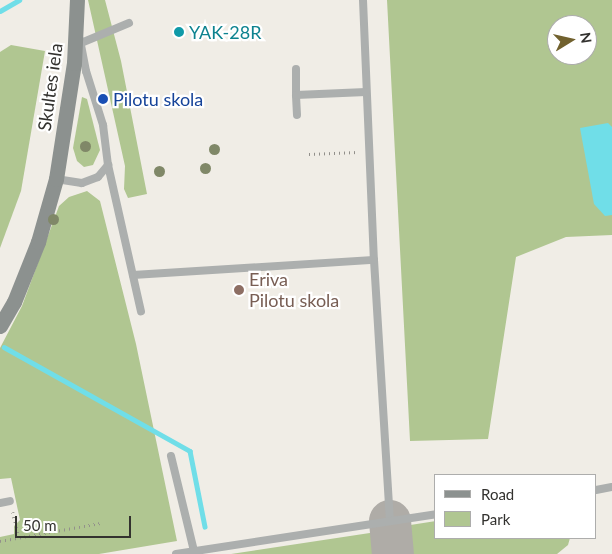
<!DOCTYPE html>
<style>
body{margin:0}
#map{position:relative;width:612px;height:554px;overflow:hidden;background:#f0ede6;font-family:Lato,sans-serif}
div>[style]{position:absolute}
.green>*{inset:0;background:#b0c691}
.water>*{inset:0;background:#70dee8}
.stream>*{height:4.5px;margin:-2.25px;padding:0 2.25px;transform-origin:2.25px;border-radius:2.25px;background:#70dee8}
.taxiway>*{height:42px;margin:-21px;padding:0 21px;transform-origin:21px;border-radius:21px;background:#afaca7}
.path>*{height:2.5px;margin-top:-1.25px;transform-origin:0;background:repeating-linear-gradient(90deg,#92908b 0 1px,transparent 0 5px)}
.lane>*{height:8px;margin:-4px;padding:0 4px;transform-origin:4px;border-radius:4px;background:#acafae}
.secondary>*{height:15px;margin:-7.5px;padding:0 7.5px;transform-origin:7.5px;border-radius:7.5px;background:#8c918f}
.trees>*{width:11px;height:11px;margin:-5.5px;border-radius:50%;background:#808868}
.dots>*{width:14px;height:14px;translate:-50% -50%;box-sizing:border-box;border:2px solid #fff;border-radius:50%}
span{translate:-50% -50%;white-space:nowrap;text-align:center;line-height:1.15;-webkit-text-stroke:4.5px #fff;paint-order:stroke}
.culture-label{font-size:18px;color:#0d838f}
.left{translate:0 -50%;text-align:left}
.street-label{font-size:18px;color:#33322f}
.transit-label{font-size:18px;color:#164399}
.education-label{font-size:18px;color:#785e54}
.legend{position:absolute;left:434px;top:474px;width:162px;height:65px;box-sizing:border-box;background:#fff;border:1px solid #adadac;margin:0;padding:6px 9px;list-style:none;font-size:15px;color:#33322f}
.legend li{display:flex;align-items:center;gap:10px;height:25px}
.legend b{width:25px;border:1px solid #adadac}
.north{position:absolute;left:547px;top:15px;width:50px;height:50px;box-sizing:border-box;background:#fff;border:1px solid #adadac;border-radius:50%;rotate:81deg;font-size:14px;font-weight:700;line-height:20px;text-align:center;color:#33322f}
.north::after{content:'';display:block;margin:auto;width:18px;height:22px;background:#71612e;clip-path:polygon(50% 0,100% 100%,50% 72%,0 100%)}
.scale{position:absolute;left:15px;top:516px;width:116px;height:22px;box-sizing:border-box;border:2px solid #33322f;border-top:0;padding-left:6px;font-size:15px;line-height:18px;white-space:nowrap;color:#33322f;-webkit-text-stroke:4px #fff;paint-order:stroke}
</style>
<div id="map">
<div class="green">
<div style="clip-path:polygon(88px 0,105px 0,121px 61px,147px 194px,128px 198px,124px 189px,125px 166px)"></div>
<div style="clip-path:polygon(evenodd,387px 0,612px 0,612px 235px,566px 237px,516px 257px,488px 439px,410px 441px,387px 0,557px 25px,587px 25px,587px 55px,557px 55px,557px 25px)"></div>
<div style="clip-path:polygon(11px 45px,45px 51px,21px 191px,0 248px,0 52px)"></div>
<div style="clip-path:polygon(82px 97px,87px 99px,100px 150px,93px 165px,84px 167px,77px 161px,73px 148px)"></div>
<div style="clip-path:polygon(87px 191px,100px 201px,136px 344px,177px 541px,99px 554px,0 554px,0 537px,14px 534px,14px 526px,20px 520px,11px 478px,0 479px,0 348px,22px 306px,59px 206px,69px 197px)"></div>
<div style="clip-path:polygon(436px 521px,436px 538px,570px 538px,568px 545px,557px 554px,406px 554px,404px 526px)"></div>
<div style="clip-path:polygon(383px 531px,384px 554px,231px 554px)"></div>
</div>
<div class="water">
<div style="clip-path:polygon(608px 123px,612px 127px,612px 215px,605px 216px,594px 204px,580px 128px)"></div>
</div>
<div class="stream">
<div style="left:0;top:11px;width:22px;rotate:-30deg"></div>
<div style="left:4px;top:347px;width:213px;rotate:29.2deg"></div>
<div style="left:190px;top:451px;width:77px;rotate:78.8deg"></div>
</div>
<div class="taxiway">
<div style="left:390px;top:521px;width:33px;rotate:85deg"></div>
</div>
<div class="path">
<div style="left:309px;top:154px;width:49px;rotate:-2.3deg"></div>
<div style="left:13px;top:512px;width:27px;rotate:77deg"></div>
<div style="left:0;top:541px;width:102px;rotate:-10.2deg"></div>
</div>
<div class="lane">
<div style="left:363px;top:0;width:260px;rotate:87.6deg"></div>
<div style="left:374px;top:260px;width:261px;rotate:86.5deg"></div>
<div style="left:80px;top:40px;width:32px;rotate:79deg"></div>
<div style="left:86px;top:71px;width:57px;rotate:72.5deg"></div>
<div style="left:103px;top:125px;width:40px;rotate:82.9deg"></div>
<div style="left:108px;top:165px;width:150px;rotate:77.3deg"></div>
<div style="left:81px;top:43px;width:52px;rotate:-22.6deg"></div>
<div style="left:296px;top:69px;width:26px;rotate:90deg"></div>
<div style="left:297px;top:115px;width:20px;rotate:-93deg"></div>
<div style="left:296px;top:95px;width:70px;rotate:-2.5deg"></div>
<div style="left:56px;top:179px;width:26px;rotate:9deg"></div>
<div style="left:82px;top:183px;width:17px;rotate:-21deg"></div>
<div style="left:98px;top:177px;width:16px;rotate:-50deg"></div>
<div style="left:133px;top:275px;width:241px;rotate:-3.6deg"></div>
<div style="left:171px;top:456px;width:98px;rotate:76.4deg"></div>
<div style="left:596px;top:490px;width:16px;rotate:-11deg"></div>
<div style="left:0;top:503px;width:10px;rotate:-11deg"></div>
<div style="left:176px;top:554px;width:263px;rotate:-8.7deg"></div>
</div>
<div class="secondary">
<div style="left:0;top:326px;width:28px;rotate:-60deg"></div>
<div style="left:14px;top:302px;width:65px;rotate:-68.2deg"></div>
<div style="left:38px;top:242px;width:66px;rotate:-74.1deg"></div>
<div style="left:56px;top:179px;width:117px;rotate:-81.2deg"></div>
<div style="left:74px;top:63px;width:63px;rotate:-87.3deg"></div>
</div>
<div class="trees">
<div style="left:85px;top:146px"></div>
<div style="left:214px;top:149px"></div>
<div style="left:205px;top:168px"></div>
<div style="left:159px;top:171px"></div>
<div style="left:53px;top:219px"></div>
</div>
<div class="dots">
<div style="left:179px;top:32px;background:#0f9aa8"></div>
<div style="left:103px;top:99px;background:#1a4fb4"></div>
<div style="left:239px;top:290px;background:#8d6e63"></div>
</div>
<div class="culture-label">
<span class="left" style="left:189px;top:32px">YAK-28R</span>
</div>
<div class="street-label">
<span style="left:50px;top:87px;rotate:-82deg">Skultes iela</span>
</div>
<div class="transit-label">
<span class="left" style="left:113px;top:99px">Pilotu skola</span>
</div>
<div class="education-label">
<span class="left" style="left:249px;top:290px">Eriva<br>Pilotu skola</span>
</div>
<ul class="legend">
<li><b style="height:6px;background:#8c918f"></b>Road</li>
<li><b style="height:14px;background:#b0c691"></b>Park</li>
</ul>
<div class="north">N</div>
<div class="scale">50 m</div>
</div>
